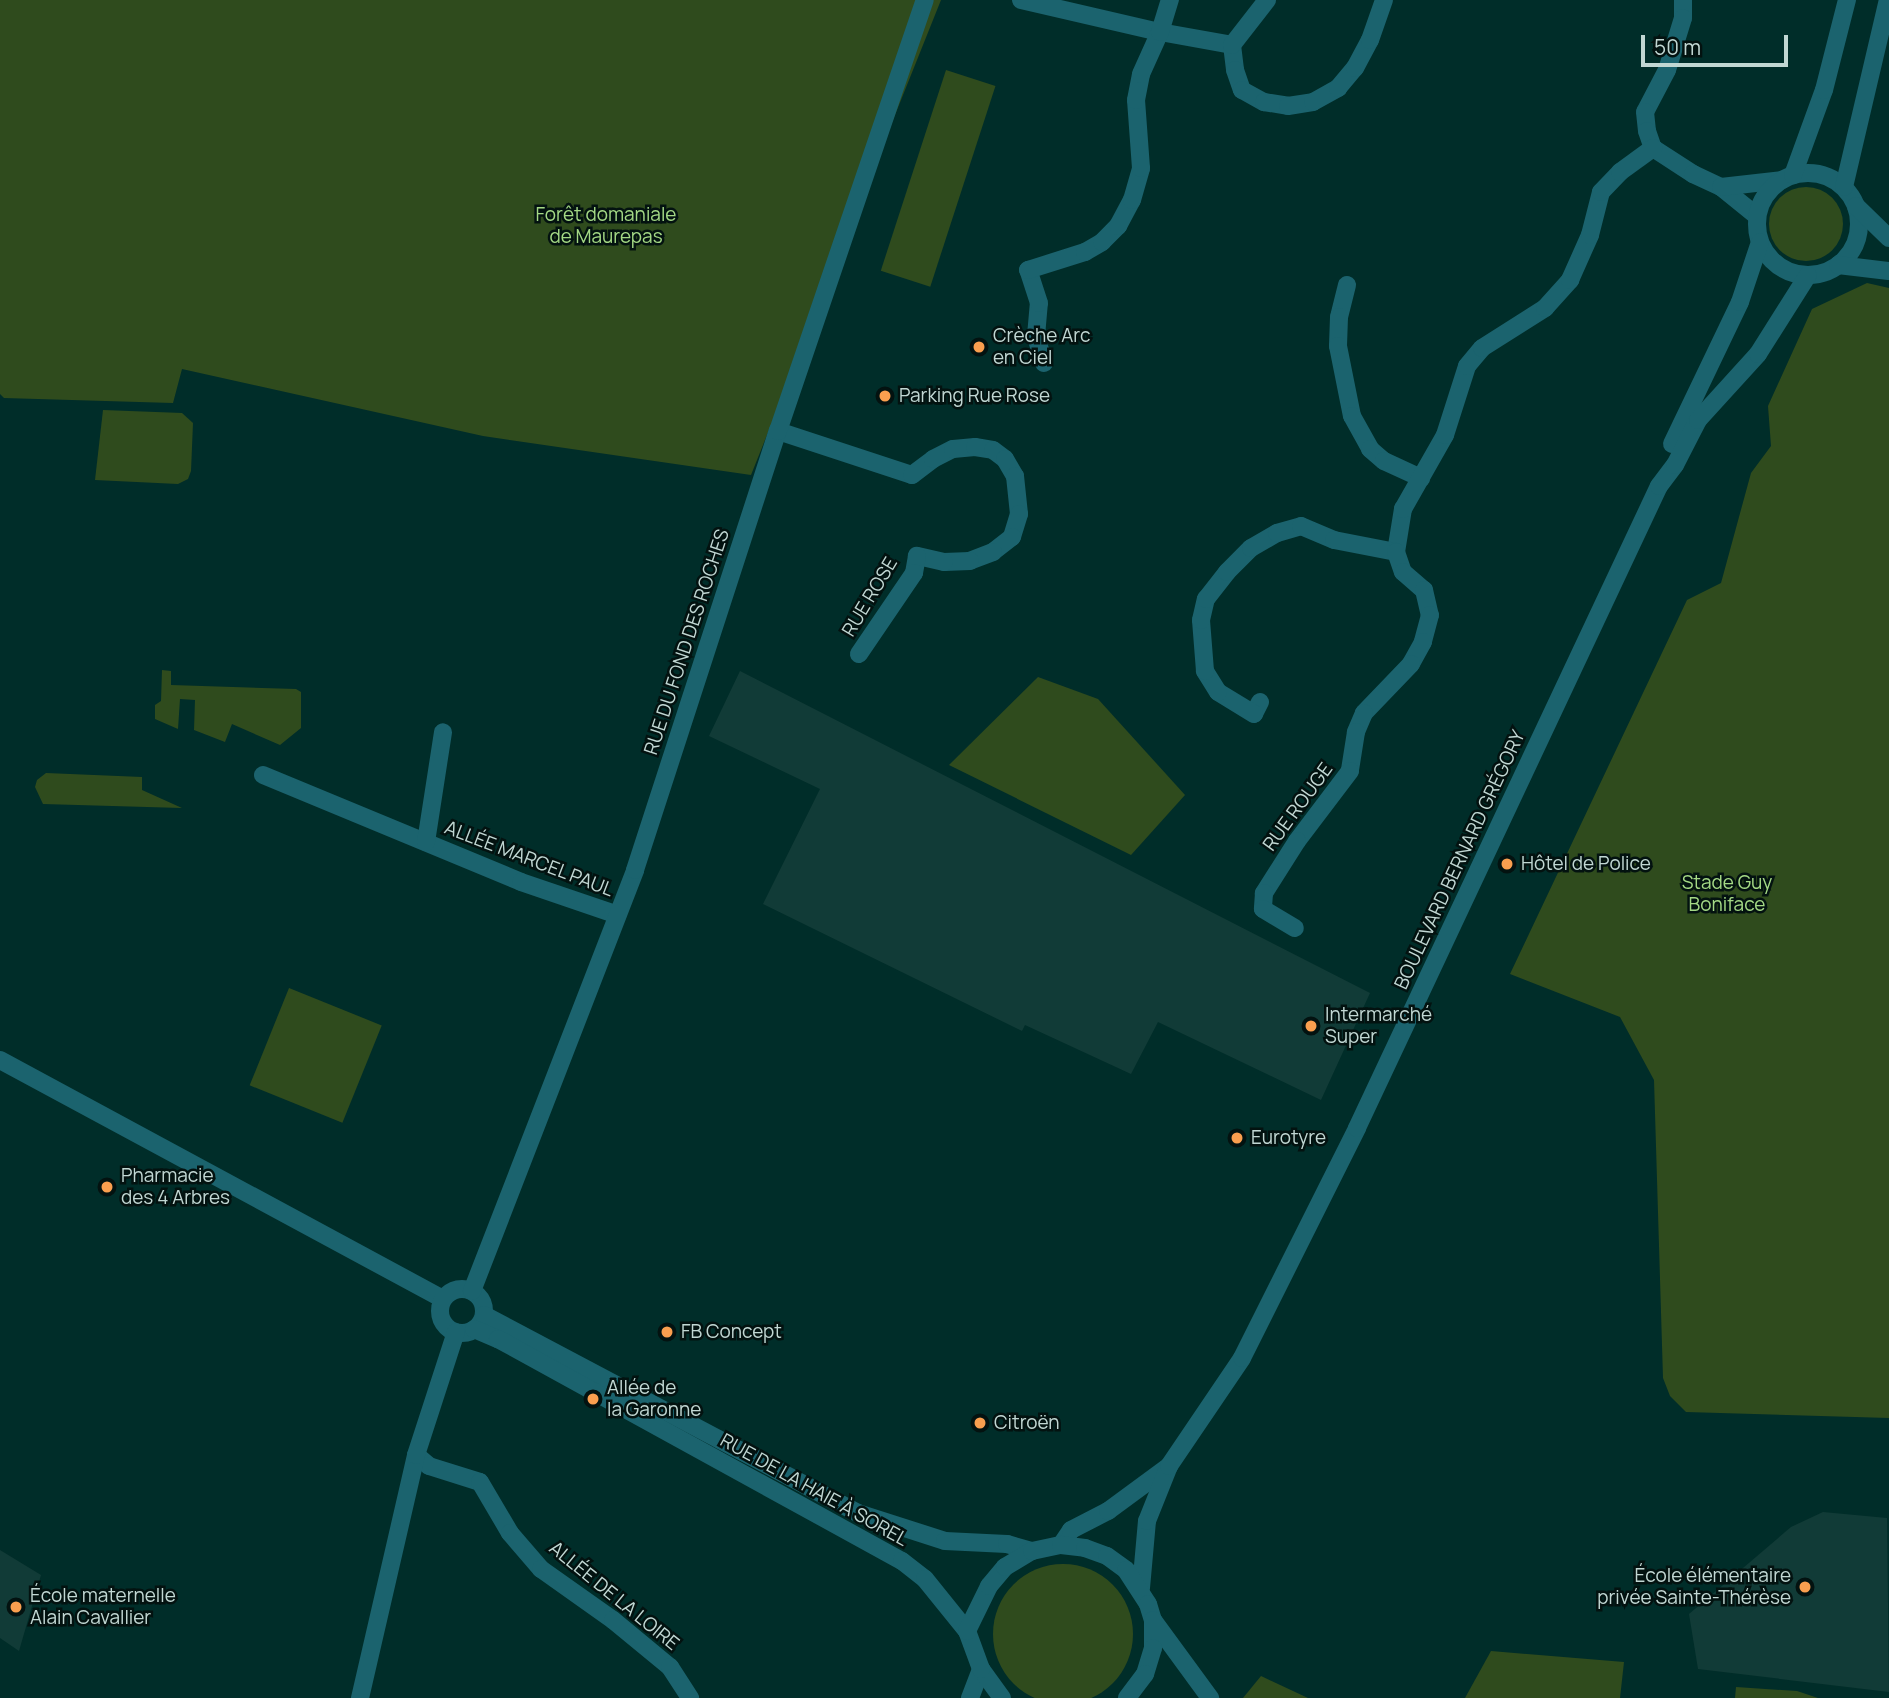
<!DOCTYPE html>
<meta charset="utf-8">
<style>
body{margin:0}
#map{position:relative;width:1889px;height:1698px;overflow:hidden;background:#002d29;font-family:Manrope,sans-serif}
div>[style]{position:absolute}
.built>*{inset:0;background:#113b37}
.green>*{inset:0;background:#2f4b1d;transform-origin:0 0}
.round{border-radius:50%}
.minor>*{height:18px;margin:-9px;padding:0 9px;transform-origin:9px;border-radius:9px;background:#1b636e}
.minor>.ring{margin:-9px;padding:0;box-sizing:content-box;background:none;border:18px solid #1b636e;border-radius:50%}
.tertiary>*{height:18px;margin:-9px;padding:0 9px;transform-origin:9px;border-radius:9px;background:#1b636e}
.tertiary>.ring{margin:-9px;padding:0;box-sizing:content-box;background:none;border:18px solid #1b636e;border-radius:50%}
.dots>*{width:19px;height:19px;translate:-50% -50%;box-sizing:border-box;border:4px solid #031210;border-radius:50%}
span{translate:-50% -50%;white-space:nowrap;text-align:center;line-height:1.15;-webkit-text-stroke:5px #031210;paint-order:stroke}
.park-label{font-size:19px;color:#a4d985}
.poi-label{font-size:19px;color:#c1d7d3}
.left{translate:0 -50%;text-align:left}
.right{translate:-100% -50%;text-align:right}
.street-label{font-size:19px;color:#c1d7d3}
.scale{position:absolute;left:1641px;top:35px;width:147px;height:32px;box-sizing:border-box;border:4px solid #c1d7d3;border-top:0;padding-left:9px;font-size:21px;line-height:24px;white-space:nowrap;color:#c1d7d3;-webkit-text-stroke:5px #031210;paint-order:stroke}
</style>
<div id="map">
<div class="built">
<div style="clip-path:polygon(740px 671px,1370px 993px,1321px 1100px,1158px 1022px,1131px 1074px,1025px 1025px,1022px 1031px,763px 904px,820px 789px,709px 736px)"></div>
<div style="clip-path:polygon(1823px 1512px,1887px 1518px,1889px 1692px,1698px 1669px,1689px 1614px,1791px 1527px)"></div>
<div style="clip-path:polygon(0 1550px,41px 1575px,19px 1651px,0 1638px)"></div>
</div>
<div class="green">
<div style="clip-path:polygon(0 0,941px 0,751px 475px,483px 436px,182px 369px,173px 403px,4px 398px,0 394px)"></div>
<div style="left:946px;top:70px;width:52px;height:211px;rotate:18deg"></div>
<div class="round" style="left:1769px;top:187px;width:74px;height:74px"></div>
<div style="clip-path:polygon(1867px 283px,1889px 288px,1889px 1418px,1686px 1412px,1670px 1396px,1663px 1378px,1654px 1080px,1620px 1017px,1510px 974px,1687px 600px,1721px 583px,1751px 473px,1771px 446px,1768px 406px,1812px 309px)"></div>
<div style="clip-path:polygon(103px 410px,182px 413px,193px 423px,191px 471px,188px 479px,178px 484px,95px 480px)"></div>
<div style="clip-path:polygon(162px 670px,171px 671px,171px 685px,296px 689px,301px 692px,301px 728px,280px 745px,232px 724px,225px 742px,194px 730px,195px 700px,180px 699px,178px 729px,155px 719px,155px 705px,161px 701px)"></div>
<div style="clip-path:polygon(1038px 677px,1098px 699px,1185px 795px,1131px 855px,949px 765px)"></div>
<div style="clip-path:polygon(46px 773px,142px 777px,142px 790px,182px 808px,43px 804px,35px 787px,37px 780px)"></div>
<div style="left:289px;top:988px;width:100px;height:105px;rotate:22deg"></div>
<div class="round" style="left:993px;top:1564px;width:140px;height:140px"></div>
<div style="clip-path:polygon(1491px 1651px,1624px 1662px,1620px 1698px,1465px 1698px)"></div>
<div style="clip-path:polygon(1261px 1676px,1308px 1698px,1243px 1698px)"></div>
<div style="clip-path:polygon(1736px 1687px,1797px 1691px,1818px 1698px,1735px 1698px)"></div>
</div>
<div class="minor">
<div style="left:1021px;top:0;width:143px;rotate:13deg"></div>
<div style="left:1160px;top:32px;width:73px;rotate:10.2deg"></div>
<div style="left:1683px;top:0;width:18px;rotate:90deg"></div>
<div style="left:1683px;top:18px;width:54px;rotate:107.1deg"></div>
<div style="left:1667px;top:70px;width:47px;rotate:117.6deg"></div>
<div style="left:1645px;top:112px;width:19px;rotate:84deg"></div>
<div style="left:1647px;top:131px;width:18px;rotate:71deg"></div>
<div style="left:1653px;top:148px;width:48px;rotate:33deg"></div>
<div style="left:1693px;top:174px;width:31px;rotate:25deg"></div>
<div style="left:1721px;top:187px;width:46px;rotate:38.9deg"></div>
<div style="left:1232px;top:45px;width:25px;rotate:83deg"></div>
<div style="left:1235px;top:70px;width:21px;rotate:71deg"></div>
<div style="left:1242px;top:90px;width:25px;rotate:29deg"></div>
<div style="left:1264px;top:102px;width:24px;rotate:9deg"></div>
<div style="left:1288px;top:106px;width:25px;rotate:-9deg"></div>
<div style="left:1313px;top:102px;width:29px;rotate:-29deg"></div>
<div style="left:1338px;top:88px;width:26px;rotate:-50deg"></div>
<div style="left:1355px;top:68px;width:32px;rotate:-62deg"></div>
<div style="left:1370px;top:40px;width:42px;rotate:-70.7deg"></div>
<div style="left:1232px;top:45px;width:57px;rotate:-52.1deg"></div>
<div style="left:1721px;top:187px;width:61px;rotate:-6.5deg"></div>
<div style="left:1347px;top:285px;width:33px;rotate:104deg"></div>
<div style="left:1339px;top:317px;width:29px;rotate:92deg"></div>
<div style="left:1338px;top:346px;width:71px;rotate:78.7deg"></div>
<div style="left:1352px;top:416px;width:38px;rotate:61deg"></div>
<div style="left:1370px;top:449px;width:18px;rotate:41deg"></div>
<div style="left:1384px;top:461px;width:41px;rotate:24.7deg"></div>
<div style="left:1044px;top:363px;width:28px;rotate:-107deg"></div>
<div style="left:1036px;top:336px;width:33px;rotate:-85deg"></div>
<div style="left:1039px;top:303px;width:35px;rotate:-108deg"></div>
<div style="left:1028px;top:270px;width:60px;rotate:-17.5deg"></div>
<div style="left:1085px;top:252px;width:20px;rotate:-30deg"></div>
<div style="left:1102px;top:242px;width:23px;rotate:-45deg"></div>
<div style="left:1118px;top:226px;width:30px;rotate:-62deg"></div>
<div style="left:1132px;top:200px;width:33px;rotate:-74deg"></div>
<div style="left:1141px;top:168px;width:68px;rotate:-94.2deg"></div>
<div style="left:1136px;top:100px;width:26px;rotate:-79deg"></div>
<div style="left:1141px;top:74px;width:46px;rotate:-65.7deg"></div>
<div style="left:1160px;top:32px;width:34px;rotate:-73deg"></div>
<div style="left:778px;top:431px;width:141px;rotate:18.2deg"></div>
<div style="left:912px;top:475px;width:26px;rotate:-37deg"></div>
<div style="left:933px;top:459px;width:22px;rotate:-27deg"></div>
<div style="left:953px;top:449px;width:22px;rotate:-5deg"></div>
<div style="left:975px;top:447px;width:18px;rotate:9deg"></div>
<div style="left:993px;top:450px;width:15px;rotate:37deg"></div>
<div style="left:1005px;top:459px;width:20px;rotate:60deg"></div>
<div style="left:1015px;top:476px;width:38px;rotate:84deg"></div>
<div style="left:1019px;top:514px;width:24px;rotate:107deg"></div>
<div style="left:1012px;top:537px;width:24px;rotate:142deg"></div>
<div style="left:993px;top:552px;width:25px;rotate:159deg"></div>
<div style="left:970px;top:561px;width:26px;rotate:178deg"></div>
<div style="left:944px;top:562px;width:28px;rotate:-167deg"></div>
<div style="left:917px;top:556px;width:17px;rotate:100deg"></div>
<div style="left:914px;top:573px;width:98px;rotate:124.2deg"></div>
<div style="left:1396px;top:552px;width:44px;rotate:-80.8deg"></div>
<div style="left:1403px;top:509px;width:85px;rotate:-60.4deg"></div>
<div style="left:1445px;top:435px;width:72px;rotate:-72.3deg"></div>
<div style="left:1467px;top:366px;width:23px;rotate:-50deg"></div>
<div style="left:1482px;top:348px;width:75px;rotate:-32.4deg"></div>
<div style="left:1545px;top:308px;width:38px;rotate:-48deg"></div>
<div style="left:1570px;top:280px;width:49px;rotate:-66deg"></div>
<div style="left:1590px;top:235px;width:44px;rotate:-75.7deg"></div>
<div style="left:1601px;top:192px;width:28px;rotate:-46deg"></div>
<div style="left:1620px;top:172px;width:41px;rotate:-36deg"></div>
<div style="left:1260px;top:702px;width:13px;rotate:117deg"></div>
<div style="left:1254px;top:714px;width:42px;rotate:-148.6deg"></div>
<div style="left:1218px;top:692px;width:25px;rotate:-122deg"></div>
<div style="left:1205px;top:671px;width:51px;rotate:-94.5deg"></div>
<div style="left:1201px;top:620px;width:22px;rotate:-77deg"></div>
<div style="left:1206px;top:599px;width:34px;rotate:-52deg"></div>
<div style="left:1227px;top:572px;width:34px;rotate:-45deg"></div>
<div style="left:1251px;top:548px;width:30px;rotate:-30deg"></div>
<div style="left:1277px;top:533px;width:25px;rotate:-16deg"></div>
<div style="left:1301px;top:526px;width:36px;rotate:23deg"></div>
<div style="left:1334px;top:540px;width:63px;rotate:11deg"></div>
<div style="left:1396px;top:552px;width:21px;rotate:71deg"></div>
<div style="left:1403px;top:572px;width:28px;rotate:41deg"></div>
<div style="left:1424px;top:590px;width:26px;rotate:77deg"></div>
<div style="left:1430px;top:615px;width:28px;rotate:105deg"></div>
<div style="left:1423px;top:642px;width:25px;rotate:119deg"></div>
<div style="left:1411px;top:664px;width:68px;rotate:133.8deg"></div>
<div style="left:1364px;top:713px;width:21px;rotate:113deg"></div>
<div style="left:1356px;top:732px;width:39px;rotate:99deg"></div>
<div style="left:1350px;top:771px;width:88px;rotate:127.1deg"></div>
<div style="left:1297px;top:841px;width:62px;rotate:122.4deg"></div>
<div style="left:1264px;top:893px;width:16px;rotate:94deg"></div>
<div style="left:1263px;top:909px;width:37px;rotate:31deg"></div>
<div style="left:263px;top:775px;width:279px;rotate:22.5deg"></div>
<div style="left:521px;top:882px;width:102px;rotate:18.8deg"></div>
<div style="left:426px;top:842px;width:111px;rotate:-81.2deg"></div>
<div style="left:0;top:1060px;width:503px;rotate:28.35deg"></div>
<div class="ring" style="left:440px;top:1289px;width:26px;height:26px"></div>
<div style="left:472px;top:1291px;width:451px;rotate:-68.8deg"></div>
<div style="left:635px;top:870px;width:462px;rotate:-72deg"></div>
<div style="left:778px;top:431px;width:455px;rotate:-71.2deg"></div>
<div style="left:484px;top:1315px;width:423px;rotate:27.9deg"></div>
<div style="left:858px;top:1513px;width:91px;rotate:17.8deg"></div>
<div style="left:945px;top:1541px;width:62px;rotate:2.8deg"></div>
<div style="left:1007px;top:1544px;width:26px;rotate:16deg"></div>
<div style="left:474px;top:1329px;width:26px;rotate:23deg"></div>
<div style="left:498px;top:1339px;width:461px;rotate:28.8deg"></div>
<div style="left:902px;top:1561px;width:29px;rotate:38deg"></div>
<div style="left:925px;top:1579px;width:67px;rotate:51.1deg"></div>
<div style="left:416px;top:1455px;width:17px;rotate:40deg"></div>
<div style="left:429px;top:1466px;width:53px;rotate:17.4deg"></div>
<div style="left:480px;top:1482px;width:59px;rotate:59.5deg"></div>
<div style="left:510px;top:1533px;width:48px;rotate:49.3deg"></div>
<div style="left:541px;top:1569px;width:88px;rotate:35.3deg"></div>
<div style="left:613px;top:1620px;width:74px;rotate:39.5deg"></div>
<div style="left:670px;top:1667px;width:37px;rotate:57deg"></div>
<div style="left:1153px;top:1620px;width:97px;rotate:53.8deg"></div>
<div style="left:360px;top:1698px;width:249px;rotate:-77deg"></div>
<div style="left:416px;top:1455px;width:129px;rotate:-72deg"></div>
</div>
<div class="tertiary">
<div class="ring" style="left:1757px;top:173px;width:84px;height:84px"></div>
<div style="left:1793px;top:175px;width:90px;rotate:-70deg"></div>
<div style="left:1824px;top:90px;width:93px;rotate:-75.7deg"></div>
<div style="left:1844px;top:187px;width:192px;rotate:-76.8deg"></div>
<div style="left:1856px;top:206px;width:46px;rotate:44.1deg"></div>
<div style="left:1838px;top:265px;width:51px;rotate:6.7deg"></div>
<div style="left:1672px;top:444px;width:157px;rotate:-64.4deg"></div>
<div style="left:1740px;top:302px;width:63px;rotate:-71.6deg"></div>
<div style="left:1061px;top:1545px;width:18px;rotate:-56deg"></div>
<div style="left:1071px;top:1530px;width:42px;rotate:-27.2deg"></div>
<div style="left:1108px;top:1511px;width:76px;rotate:-36.4deg"></div>
<div style="left:1141px;top:1588px;width:67px;rotate:-84.9deg"></div>
<div style="left:1147px;top:1521px;width:59px;rotate:-68.2deg"></div>
<div style="left:1169px;top:1466px;width:130px;rotate:-55.9deg"></div>
<div style="left:1242px;top:1358px;width:257px;rotate:-63.4deg"></div>
<div style="left:1357px;top:1128px;width:709px;rotate:-64.81deg"></div>
<div style="left:1659px;top:486px;width:26px;rotate:-53deg"></div>
<div style="left:1675px;top:465px;width:51px;rotate:-62.9deg"></div>
<div style="left:1698px;top:420px;width:89px;rotate:-47.7deg"></div>
<div style="left:1758px;top:354px;width:93px;rotate:-57.7deg"></div>
<div style="left:970px;top:1698px;width:31px;rotate:-69deg"></div>
<div style="left:1002px;top:1698px;width:36px;rotate:-126deg"></div>
<div style="left:981px;top:1669px;width:40px;rotate:-110.2deg"></div>
<div style="left:967px;top:1631px;width:50px;rotate:-63.9deg"></div>
<div style="left:989px;top:1586px;width:25px;rotate:-50deg"></div>
<div style="left:1005px;top:1567px;width:31px;rotate:-31deg"></div>
<div style="left:1032px;top:1551px;width:30px;rotate:-12deg"></div>
<div style="left:1061px;top:1545px;width:24px;rotate:7deg"></div>
<div style="left:1085px;top:1548px;width:23px;rotate:20deg"></div>
<div style="left:1107px;top:1556px;width:24px;rotate:36deg"></div>
<div style="left:1126px;top:1570px;width:40px;rotate:57.1deg"></div>
<div style="left:1148px;top:1604px;width:17px;rotate:73deg"></div>
<div style="left:1153px;top:1620px;width:28px;rotate:90deg"></div>
<div style="left:1153px;top:1648px;width:27px;rotate:107deg"></div>
<div style="left:1145px;top:1674px;width:30px;rotate:127deg"></div>
</div>
<div class="dots">
<div style="left:979px;top:347px;background:#fa9f4f"></div>
<div style="left:885px;top:396px;background:#fa9f4f"></div>
<div style="left:1507px;top:864px;background:#fa9f4f"></div>
<div style="left:1311px;top:1026px;background:#fa9f4f"></div>
<div style="left:1237px;top:1138px;background:#fa9f4f"></div>
<div style="left:107px;top:1187px;background:#fa9f4f"></div>
<div style="left:667px;top:1332px;background:#fa9f4f"></div>
<div style="left:593px;top:1399px;background:#fa9f4f"></div>
<div style="left:980px;top:1423px;background:#fa9f4f"></div>
<div style="left:1805px;top:1587px;background:#fa9f4f"></div>
<div style="left:16px;top:1607px;background:#fa9f4f"></div>
</div>
<div class="park-label">
<span style="left:606px;top:226px">Forêt domaniale<br>de Maurepas</span>
<span style="left:1727px;top:894px">Stade Guy<br>Boniface</span>
</div>
<div class="poi-label">
<span class="left" style="left:993px;top:347px">Crèche Arc<br>en Ciel</span>
<span class="left" style="left:899px;top:396px">Parking Rue Rose</span>
<span class="left" style="left:1521px;top:864px">Hôtel de Police</span>
<span class="left" style="left:1325px;top:1026px">Intermarché<br>Super</span>
<span class="left" style="left:1251px;top:1138px">Eurotyre</span>
<span class="left" style="left:121px;top:1187px">Pharmacie<br>des 4 Arbres</span>
<span class="left" style="left:681px;top:1332px">FB Concept</span>
<span class="left" style="left:607px;top:1399px">Allée de<br>la Garonne</span>
<span class="left" style="left:994px;top:1423px">Citroën</span>
<span class="right" style="left:1791px;top:1587px">École élémentaire<br>privée Sainte-Thérèse</span>
<span class="left" style="left:30px;top:1607px">École maternelle<br>Alain Cavallier</span>
</div>
<div class="street-label">
<span style="left:870px;top:597px;rotate:-59deg">RUE ROSE</span>
<span style="left:687px;top:642px;rotate:-72deg">RUE DU FOND DES ROCHES</span>
<span style="left:1298px;top:807px;rotate:-54deg">RUE ROUGE</span>
<span style="left:529px;top:859px;rotate:21deg">ALLÉE MARCEL PAUL</span>
<span style="left:1460px;top:860px;rotate:-65deg">BOULEVARD BERNARD GRÉGORY</span>
<span style="left:814px;top:1490px;rotate:29deg">RUE DE LA HAIE À SOREL</span>
<span style="left:614px;top:1596px;rotate:39deg">ALLÉE DE LA LOIRE</span>
</div>
<div class="scale">50 m</div>
</div>
